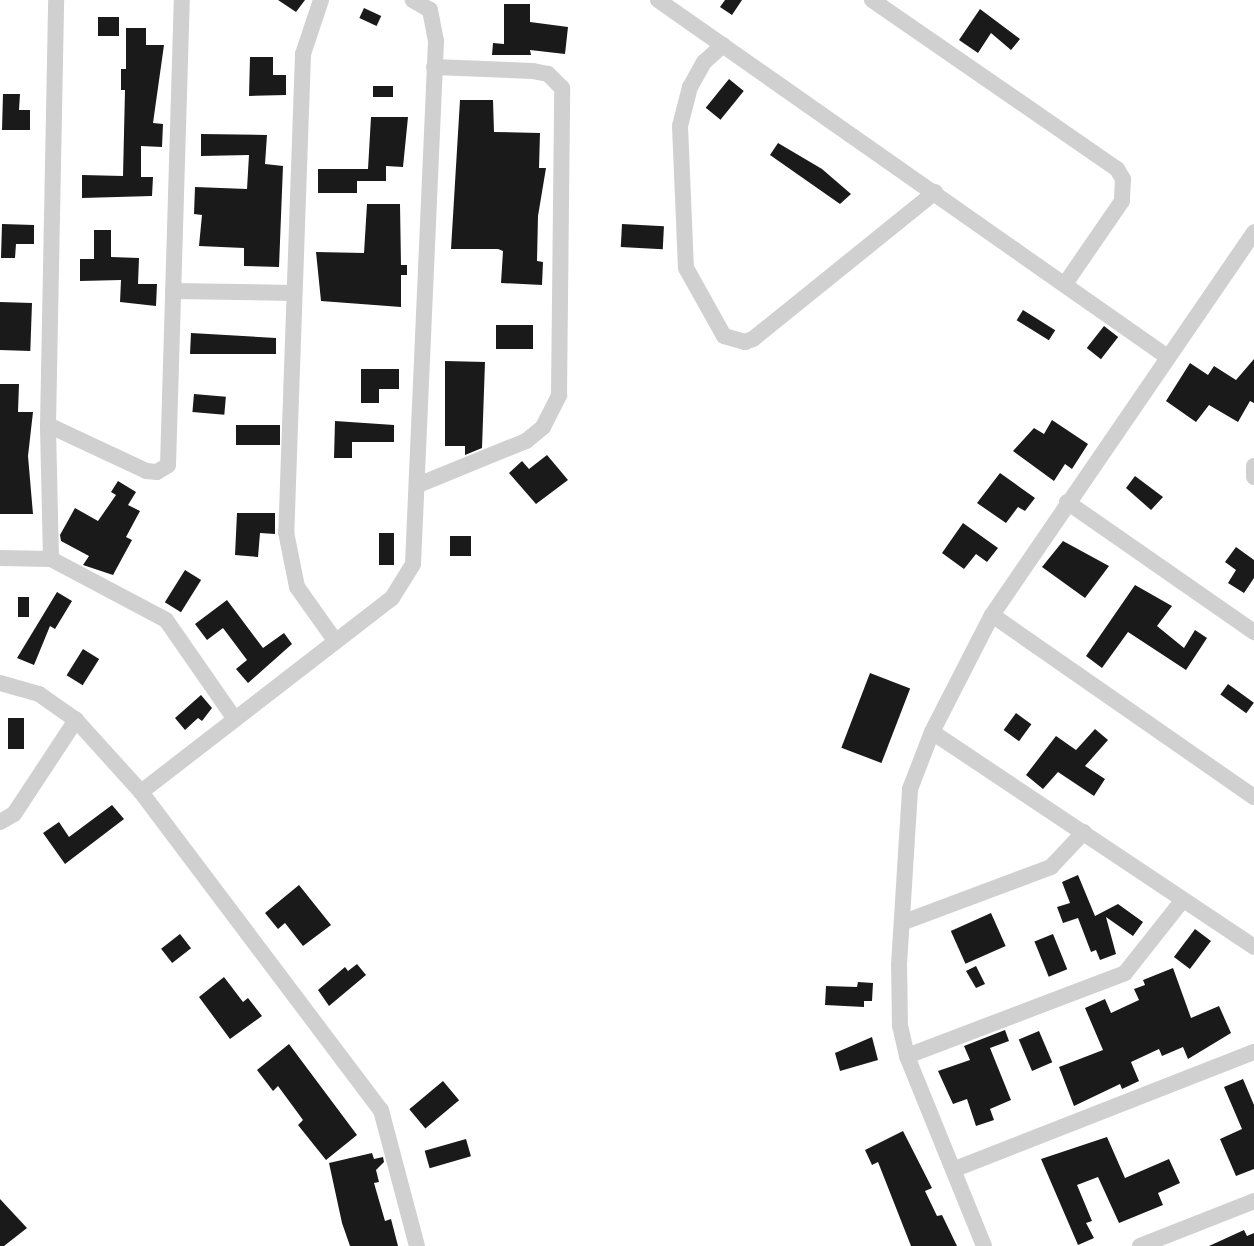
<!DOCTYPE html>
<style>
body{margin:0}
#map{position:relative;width:1254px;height:1246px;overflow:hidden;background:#fff;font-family:"Asap Condensed",sans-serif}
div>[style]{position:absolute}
.building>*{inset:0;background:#1a1a1a;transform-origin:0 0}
.street>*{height:16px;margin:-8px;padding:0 8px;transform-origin:8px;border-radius:8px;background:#d0d0d0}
span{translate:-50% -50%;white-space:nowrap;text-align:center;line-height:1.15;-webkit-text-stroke:5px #fff;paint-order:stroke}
</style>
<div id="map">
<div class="building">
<div style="clip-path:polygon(278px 0,305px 0,296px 12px)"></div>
<div style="clip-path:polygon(725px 0,742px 0,732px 15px,720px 7px)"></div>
<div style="clip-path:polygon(504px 4px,530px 4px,530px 22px,568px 27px,565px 54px,530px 50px,531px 55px,492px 55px,493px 43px,504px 44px)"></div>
<div style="left:364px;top:8px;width:19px;height:11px;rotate:25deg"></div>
<div style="clip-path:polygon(980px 9px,1020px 39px,1011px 50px,991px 33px,978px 53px,959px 40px)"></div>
<div style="left:98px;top:17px;width:21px;height:19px"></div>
<div style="clip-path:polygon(126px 28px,146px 28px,146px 45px,164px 45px,153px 123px,163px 124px,162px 147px,141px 146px,141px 177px,153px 177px,152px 196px,82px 198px,82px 175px,123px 176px,125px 90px,121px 90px,121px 69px,126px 69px)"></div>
<div style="clip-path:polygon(250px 57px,273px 57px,273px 75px,286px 75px,286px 95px,249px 96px)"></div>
<div style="left:729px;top:79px;width:19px;height:37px;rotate:39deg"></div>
<div style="left:373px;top:86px;width:20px;height:11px"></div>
<div style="clip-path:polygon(3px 94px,20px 94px,19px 110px,30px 110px,30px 130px,2px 130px)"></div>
<div style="clip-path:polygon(460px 100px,493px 100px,494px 132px,540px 133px,539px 168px,546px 168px,538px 216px,537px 261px,543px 262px,542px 285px,501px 283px,503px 251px,498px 249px,451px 249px)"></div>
<div style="clip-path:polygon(371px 117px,408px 117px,403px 167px,386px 166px,386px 181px,357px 181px,357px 193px,318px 193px,318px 169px,368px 169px)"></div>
<div style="clip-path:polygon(201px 134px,267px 135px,265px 164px,283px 166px,279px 267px,244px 266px,244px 248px,199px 246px,202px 215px,194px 214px,195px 187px,247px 189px,249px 155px,201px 156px)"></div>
<div style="clip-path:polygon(778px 143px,822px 169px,851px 194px,840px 204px,770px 155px)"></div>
<div style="clip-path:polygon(367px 204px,400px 204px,401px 265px,407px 265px,407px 275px,401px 275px,401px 307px,321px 301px,316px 252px,364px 253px)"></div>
<div style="clip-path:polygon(2px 224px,34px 225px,34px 244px,16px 244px,15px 258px,1px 258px)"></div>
<div style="left:622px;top:224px;width:42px;height:23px;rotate:3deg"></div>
<div style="clip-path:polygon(94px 230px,111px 230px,111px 257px,139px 258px,138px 284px,157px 284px,156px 306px,120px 302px,121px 280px,80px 281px,80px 259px,94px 259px)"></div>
<div style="left:0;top:302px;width:32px;height:48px;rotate:2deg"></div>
<div style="left:1023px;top:310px;width:38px;height:12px;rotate:32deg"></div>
<div style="left:496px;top:325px;width:37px;height:24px"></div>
<div style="left:1104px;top:326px;width:18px;height:28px;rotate:38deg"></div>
<div style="clip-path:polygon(191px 333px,276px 338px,276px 354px,190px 354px)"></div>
<div style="clip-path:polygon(1254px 359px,1254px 403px,1250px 401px,1238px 422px,1209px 405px,1196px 422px,1166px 401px,1190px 363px,1208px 375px,1214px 366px,1236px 380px)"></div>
<div style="clip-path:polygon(445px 361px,485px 362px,482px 448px,465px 455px,465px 446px,445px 446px)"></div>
<div style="clip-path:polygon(361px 369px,399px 369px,399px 389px,379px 389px,379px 403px,361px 403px)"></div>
<div style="clip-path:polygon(0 384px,19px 384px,18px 412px,33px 412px,28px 456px,33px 514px,0 514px)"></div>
<div style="left:194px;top:394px;width:32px;height:18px;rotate:5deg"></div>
<div style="clip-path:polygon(1052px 420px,1088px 444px,1072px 469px,1065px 464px,1054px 481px,1013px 451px,1034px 428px,1044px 434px)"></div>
<div style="clip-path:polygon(335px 421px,394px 425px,394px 442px,352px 442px,352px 458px,334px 458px)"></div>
<div style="left:236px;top:425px;width:44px;height:20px"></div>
<div style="clip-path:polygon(547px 455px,568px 480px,536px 504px,509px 473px,522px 461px,529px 469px)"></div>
<div style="clip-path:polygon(1000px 473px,1035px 498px,1025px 511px,1018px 507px,1006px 523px,977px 503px)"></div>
<div style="clip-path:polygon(1135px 476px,1163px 497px,1151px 510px,1126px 488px)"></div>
<div style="clip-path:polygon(118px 481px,136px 492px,128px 505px,140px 511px,126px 537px,132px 540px,113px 575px,83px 565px,89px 556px,61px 541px,60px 535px,75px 508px,98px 521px,116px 495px,111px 492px)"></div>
<div style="clip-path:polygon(237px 513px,275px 513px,275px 534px,260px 533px,258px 557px,235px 555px)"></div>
<div style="clip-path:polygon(963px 523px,998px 548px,987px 562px,976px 554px,964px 569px,942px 553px)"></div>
<div style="left:379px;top:533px;width:15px;height:32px"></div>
<div style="left:450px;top:536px;width:21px;height:20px"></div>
<div style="clip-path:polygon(1063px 541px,1109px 566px,1085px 598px,1042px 567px)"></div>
<div style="clip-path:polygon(1236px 547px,1254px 560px,1254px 578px,1244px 593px,1228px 583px,1236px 570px,1225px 562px)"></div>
<div style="left:185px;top:570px;width:19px;height:38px;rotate:32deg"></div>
<div style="clip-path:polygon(1135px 585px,1172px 606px,1157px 626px,1184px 648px,1195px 630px,1207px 638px,1186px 670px,1128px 632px,1102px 668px,1086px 656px)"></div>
<div style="clip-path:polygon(57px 592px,72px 601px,55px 629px,50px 626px,34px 665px,17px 658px)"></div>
<div style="left:18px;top:597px;width:11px;height:20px"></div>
<div style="clip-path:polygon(227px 600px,263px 648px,284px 633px,292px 644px,248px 683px,236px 669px,247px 660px,223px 628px,207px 640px,195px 624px)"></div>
<div style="left:83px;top:649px;width:19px;height:31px;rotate:32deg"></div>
<div style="left:870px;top:673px;width:43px;height:80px;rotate:21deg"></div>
<div style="left:1228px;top:684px;width:32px;height:13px;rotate:36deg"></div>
<div style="clip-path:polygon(201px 695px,212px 708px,202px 721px,198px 718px,185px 730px,175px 718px)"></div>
<div style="left:1016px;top:713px;width:19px;height:21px;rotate:36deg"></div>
<div style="left:8px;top:718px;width:16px;height:31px"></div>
<div style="clip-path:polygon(1095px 729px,1108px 740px,1085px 766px,1105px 779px,1094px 796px,1058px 772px,1043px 789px,1026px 775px,1056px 736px,1076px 750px)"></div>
<div style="clip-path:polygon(112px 805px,124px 819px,65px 864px,43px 833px,59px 822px,69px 837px)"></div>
<div style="clip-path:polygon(1078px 875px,1095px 916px,1118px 904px,1143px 922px,1133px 936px,1106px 917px,1116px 954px,1100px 960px,1096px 950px,1091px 952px,1078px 918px,1063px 923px,1057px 907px,1070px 903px,1062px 882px)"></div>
<div style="clip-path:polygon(299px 885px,331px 925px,303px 946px,285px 923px,278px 929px,265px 913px)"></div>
<div style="left:991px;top:913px;width:36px;height:44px;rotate:66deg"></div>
<div style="left:1195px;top:929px;width:20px;height:35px;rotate:37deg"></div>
<div style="left:180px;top:934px;width:18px;height:24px;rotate:52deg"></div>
<div style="left:1053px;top:934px;width:38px;height:20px;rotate:68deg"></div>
<div style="clip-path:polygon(357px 964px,366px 975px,329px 1006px,318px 990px,345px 967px,348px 971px)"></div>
<div style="clip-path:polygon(976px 966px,985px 984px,976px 988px,966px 971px)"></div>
<div style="clip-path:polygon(1173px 968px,1191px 1018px,1219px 1006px,1231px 1033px,1188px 1059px,1183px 1047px,1162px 1056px,1159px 1049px,1131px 1062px,1139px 1081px,1122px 1089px,1120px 1084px,1074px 1106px,1059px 1067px,1103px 1050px,1085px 1008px,1105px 999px,1111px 1013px,1139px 1000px,1134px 989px,1145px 985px,1143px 980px)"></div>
<div style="clip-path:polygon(224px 977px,243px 1002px,248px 998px,262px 1016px,230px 1039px,199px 997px)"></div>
<div style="clip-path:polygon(858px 982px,873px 983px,872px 1001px,864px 1001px,864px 1007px,825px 1005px,826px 986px,857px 987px)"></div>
<div style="clip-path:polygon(1005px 1030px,1009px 1041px,990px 1048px,1011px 1100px,990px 1109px,994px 1120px,976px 1126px,967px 1099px,953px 1104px,938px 1071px,970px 1060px,964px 1046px)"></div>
<div style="left:1039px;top:1031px;width:34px;height:22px;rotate:67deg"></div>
<div style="clip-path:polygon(872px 1037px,878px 1060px,840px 1071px,835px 1053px)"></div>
<div style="clip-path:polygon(289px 1044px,357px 1135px,326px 1160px,298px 1125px,303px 1120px,278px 1086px,273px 1091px,257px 1070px)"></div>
<div style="clip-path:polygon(1243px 1079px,1254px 1105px,1254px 1169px,1236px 1176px,1220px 1139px,1242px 1129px,1224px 1087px)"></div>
<div style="left:443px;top:1081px;width:25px;height:44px;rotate:50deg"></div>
<div style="clip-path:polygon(903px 1131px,932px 1188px,925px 1191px,937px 1216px,942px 1215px,957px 1246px,911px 1246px,878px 1162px,872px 1165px,865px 1150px)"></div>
<div style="clip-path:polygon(1107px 1137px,1125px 1178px,1169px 1159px,1180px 1183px,1158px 1193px,1163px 1205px,1119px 1223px,1098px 1177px,1077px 1185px,1092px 1221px,1086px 1223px,1094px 1238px,1078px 1245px,1041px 1159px)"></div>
<div style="left:466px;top:1139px;width:18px;height:43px;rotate:74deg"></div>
<div style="clip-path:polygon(372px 1153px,374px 1159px,383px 1157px,384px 1162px,376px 1170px,379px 1182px,374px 1183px,385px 1221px,391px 1219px,398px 1246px,350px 1246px,342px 1223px,329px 1163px)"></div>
<div style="clip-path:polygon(0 1199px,27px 1228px,4px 1246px,0 1246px)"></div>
<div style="clip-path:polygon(1244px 1230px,1247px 1236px,1254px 1233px,1254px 1246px,1209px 1246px)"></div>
</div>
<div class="street">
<div style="left:321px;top:0;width:57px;rotate:108.4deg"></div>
<div style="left:303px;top:54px;width:478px;rotate:92deg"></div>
<div style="left:286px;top:532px;width:56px;rotate:78.7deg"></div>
<div style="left:297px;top:587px;width:64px;rotate:54.6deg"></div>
<div style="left:658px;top:0;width:620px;rotate:35.02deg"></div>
<div style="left:872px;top:0;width:298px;rotate:34.6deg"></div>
<div style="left:1117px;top:169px;width:12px;rotate:59deg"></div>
<div style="left:1123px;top:179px;width:22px;rotate:93deg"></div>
<div style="left:1122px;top:201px;width:101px;rotate:124.5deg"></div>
<div style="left:723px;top:45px;width:25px;rotate:138deg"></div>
<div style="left:704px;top:62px;width:29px;rotate:119deg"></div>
<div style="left:690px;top:87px;width:40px;rotate:104.4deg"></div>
<div style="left:680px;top:126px;width:142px;rotate:87.6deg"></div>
<div style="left:686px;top:268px;width:78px;rotate:60.8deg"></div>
<div style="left:724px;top:336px;width:22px;rotate:16deg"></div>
<div style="left:745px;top:342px;width:9px;rotate:-21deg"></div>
<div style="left:753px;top:339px;width:234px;rotate:-38.9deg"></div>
<div style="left:173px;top:291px;width:121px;rotate:0.9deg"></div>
<div style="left:48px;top:425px;width:108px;rotate:25.1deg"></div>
<div style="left:146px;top:471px;width:11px;rotate:5deg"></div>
<div style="left:157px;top:472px;width:13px;rotate:-32deg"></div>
<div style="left:168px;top:465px;width:465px;rotate:-88.3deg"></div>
<div style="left:1254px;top:466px;width:11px;rotate:90deg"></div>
<div style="left:418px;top:485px;width:117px;rotate:-22.2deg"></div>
<div style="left:526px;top:441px;width:22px;rotate:-39deg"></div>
<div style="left:543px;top:427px;width:36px;rotate:-63deg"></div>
<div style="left:559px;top:395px;width:307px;rotate:-89.4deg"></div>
<div style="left:562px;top:88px;width:20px;rotate:-135deg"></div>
<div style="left:548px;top:74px;width:16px;rotate:-169deg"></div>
<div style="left:532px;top:71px;width:98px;rotate:-177.7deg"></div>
<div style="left:1067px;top:502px;width:228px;rotate:34.8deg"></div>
<div style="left:0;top:558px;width:51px;rotate:1.1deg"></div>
<div style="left:51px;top:559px;width:130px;rotate:27.9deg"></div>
<div style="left:166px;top:620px;width:119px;rotate:55.2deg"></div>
<div style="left:51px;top:559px;width:134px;rotate:-91.3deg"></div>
<div style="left:48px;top:425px;width:425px;rotate:-88.9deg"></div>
<div style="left:992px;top:615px;width:319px;rotate:34.8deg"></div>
<div style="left:0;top:683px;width:41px;rotate:15.8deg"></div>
<div style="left:39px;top:694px;width:45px;rotate:35.1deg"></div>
<div style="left:76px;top:720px;width:97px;rotate:47.9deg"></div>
<div style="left:141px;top:792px;width:398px;rotate:53deg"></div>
<div style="left:381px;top:1110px;width:141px;rotate:75.2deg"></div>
<div style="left:932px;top:732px;width:387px;rotate:33.7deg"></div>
<div style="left:141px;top:792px;width:317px;rotate:-37.7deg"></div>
<div style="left:392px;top:598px;width:40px;rotate:-58deg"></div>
<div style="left:413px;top:564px;width:524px;rotate:-87.48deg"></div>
<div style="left:436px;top:41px;width:32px;rotate:-101deg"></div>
<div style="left:430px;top:10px;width:20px;rotate:-150deg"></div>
<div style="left:0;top:822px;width:16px;rotate:-30deg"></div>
<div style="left:14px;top:814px;width:113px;rotate:-56.6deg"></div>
<div style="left:904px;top:922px;width:157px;rotate:-20.5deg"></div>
<div style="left:1051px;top:867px;width:48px;rotate:-46.7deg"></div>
<div style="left:907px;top:1056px;width:233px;rotate:-20.8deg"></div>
<div style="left:1125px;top:973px;width:92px;rotate:-51.6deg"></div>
<div style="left:955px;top:1169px;width:321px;rotate:-21.4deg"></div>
<div style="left:984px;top:1246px;width:205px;rotate:-112.1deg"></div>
<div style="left:907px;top:1056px;width:31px;rotate:-103deg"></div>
<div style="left:900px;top:1026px;width:61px;rotate:-90.9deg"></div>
<div style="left:899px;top:965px;width:176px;rotate:-86.4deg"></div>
<div style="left:910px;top:789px;width:61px;rotate:-68.9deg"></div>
<div style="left:932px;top:732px;width:131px;rotate:-62.9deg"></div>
<div style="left:992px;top:615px;width:464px;rotate:-55.6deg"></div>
<div style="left:1140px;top:1246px;width:123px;rotate:-21.5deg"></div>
</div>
</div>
